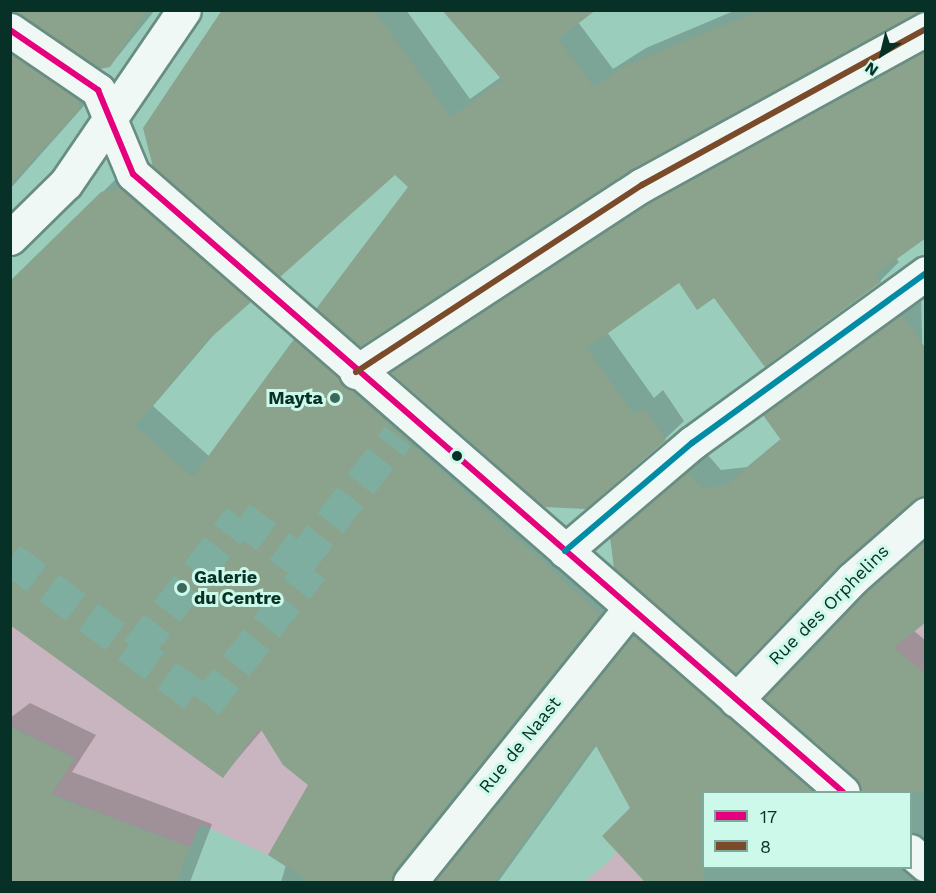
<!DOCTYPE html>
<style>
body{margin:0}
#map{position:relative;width:936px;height:893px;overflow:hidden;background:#9bcdbd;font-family:"Work Sans",sans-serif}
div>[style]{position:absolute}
.green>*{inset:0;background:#c8b5bf}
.shadow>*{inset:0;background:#0003}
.building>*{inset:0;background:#8ba28d}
.minor-tunnel>*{height:33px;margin-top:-16.5px;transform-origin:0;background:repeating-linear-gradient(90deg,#7dae9f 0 33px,transparent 0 49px)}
.roads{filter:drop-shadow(2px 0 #688d82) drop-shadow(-2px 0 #688d82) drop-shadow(0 2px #688d82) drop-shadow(0 -2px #688d82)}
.minor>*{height:33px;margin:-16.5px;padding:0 16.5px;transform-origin:16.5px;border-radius:16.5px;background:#f0f8f5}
.bus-1>*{height:6px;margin:-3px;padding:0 3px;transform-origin:3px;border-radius:3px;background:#e5007d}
.bus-2>*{height:6px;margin:-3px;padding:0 3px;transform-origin:3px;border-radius:3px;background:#7a4b2a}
.bus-3>*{height:6px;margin:-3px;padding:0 3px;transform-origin:3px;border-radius:3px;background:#028ba4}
.dots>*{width:16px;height:16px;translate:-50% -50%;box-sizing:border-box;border:3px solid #cdf9ea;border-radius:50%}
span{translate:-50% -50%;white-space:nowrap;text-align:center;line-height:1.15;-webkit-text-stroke:6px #cdf9ea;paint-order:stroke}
.poi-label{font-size:18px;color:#073126;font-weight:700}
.right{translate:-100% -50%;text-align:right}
.left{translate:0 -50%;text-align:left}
.street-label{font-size:18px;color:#073126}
.frame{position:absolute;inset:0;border:12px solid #073126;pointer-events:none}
.legend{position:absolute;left:702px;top:791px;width:210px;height:78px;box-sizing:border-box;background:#cdf9ea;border:2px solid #7ea99c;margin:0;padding:8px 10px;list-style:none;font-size:18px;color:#073126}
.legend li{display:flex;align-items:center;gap:12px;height:30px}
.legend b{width:30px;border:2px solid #7ea99c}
.north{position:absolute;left:852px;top:24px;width:60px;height:60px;-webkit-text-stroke:4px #cdf9ea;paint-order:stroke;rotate:215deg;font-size:16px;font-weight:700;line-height:24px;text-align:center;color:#073126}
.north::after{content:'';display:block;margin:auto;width:21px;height:27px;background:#073126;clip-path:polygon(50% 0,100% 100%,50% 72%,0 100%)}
</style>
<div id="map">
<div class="green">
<div style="clip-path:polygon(925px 622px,925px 675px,894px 647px)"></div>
<div style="clip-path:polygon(10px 625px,260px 728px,283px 765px,353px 820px,268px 855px,200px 824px,190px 847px,51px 794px,75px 758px,11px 726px)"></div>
<div style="clip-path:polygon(617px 852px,645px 882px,584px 882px,608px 862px)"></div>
</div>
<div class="shadow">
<div style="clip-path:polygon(10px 10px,155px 10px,110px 66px,21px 13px,103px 74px,105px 82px,10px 189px)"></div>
<div style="clip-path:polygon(222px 10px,406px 10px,470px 99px,578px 22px,613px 69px,646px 48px,736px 10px,926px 10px,926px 11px,410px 187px)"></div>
<div style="clip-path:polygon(926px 44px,926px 236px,896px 258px,899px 262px,880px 281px,715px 296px,679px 281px,607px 332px,654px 398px,663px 390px,684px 421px,665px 439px,392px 372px,410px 354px,672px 183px)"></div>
<div style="clip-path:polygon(121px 174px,269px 282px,217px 331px,153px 406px,210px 457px,313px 321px,618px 595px,414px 850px,409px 860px,427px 882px,281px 882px,310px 784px,262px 730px,223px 776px,31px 263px)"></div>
<div style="clip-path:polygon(921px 296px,926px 495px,612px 538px,707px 454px,721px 470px,747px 467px,782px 438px,765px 415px,783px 396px)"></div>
<div style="clip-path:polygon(evenodd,926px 539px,926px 620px,913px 630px,926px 641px,926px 839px,911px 832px,926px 854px,926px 882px,645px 882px,604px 836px,632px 809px,597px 745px,498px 882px,427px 882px,439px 878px,653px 617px,850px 788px,861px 790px,866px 594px,926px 539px,704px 792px,910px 792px,910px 868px,704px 868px,704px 792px)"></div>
<div style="clip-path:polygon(30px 703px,96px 735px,72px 772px,212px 824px,190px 882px,10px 882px,10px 718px)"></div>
</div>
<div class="building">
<div style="clip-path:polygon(10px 10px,147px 10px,110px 67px,100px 69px)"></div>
<div style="clip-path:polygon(222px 10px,374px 10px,451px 117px,502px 80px,442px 10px,596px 10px,558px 39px,594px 87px,625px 66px,760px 10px,925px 10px,633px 169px,360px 347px,316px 309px,408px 187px,395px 175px,280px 277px,153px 167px,143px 128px)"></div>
<div style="clip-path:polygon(926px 51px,926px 238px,876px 274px,881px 282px,765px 367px,714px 298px,697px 310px,679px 283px,587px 348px,634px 415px,644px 408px,666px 440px,586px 509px,544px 507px,390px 372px,652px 201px)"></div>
<div style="clip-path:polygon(10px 53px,78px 99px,80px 109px,10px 185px)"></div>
<div style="clip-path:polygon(120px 188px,251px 302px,206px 342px,135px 426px,193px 477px,294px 339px,601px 614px,395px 870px,392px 882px,310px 882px,268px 855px,308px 785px,283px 765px,260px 728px,223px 778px,10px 625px,10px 281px,101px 192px)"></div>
<div style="clip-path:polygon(902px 314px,926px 349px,926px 496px,840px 565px,735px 674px,614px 568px,610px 537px,687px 472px,702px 488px,726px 485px,781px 440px,763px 415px)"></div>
<div style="clip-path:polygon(926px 539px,926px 622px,894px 648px,926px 674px,926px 792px,861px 792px,855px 778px,764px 698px,865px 593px)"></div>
<div style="clip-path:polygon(633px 634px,815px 792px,704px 792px,704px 882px,645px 882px,602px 836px,630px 808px,595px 744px,494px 882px,434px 882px)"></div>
<div style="clip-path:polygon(10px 727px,75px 758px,51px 795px,190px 847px,177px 882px,10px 882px)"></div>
</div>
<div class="minor-tunnel">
<div style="left:10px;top:558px;width:244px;rotate:36.7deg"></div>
<div style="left:206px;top:704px;width:172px;rotate:-51.9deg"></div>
<div style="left:312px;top:569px;width:14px;rotate:-146deg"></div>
<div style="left:137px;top:650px;width:168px;rotate:-52.2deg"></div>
<div style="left:240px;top:517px;width:74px;rotate:36.3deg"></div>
<div style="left:300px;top:561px;width:159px;rotate:-51.9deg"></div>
</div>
<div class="roads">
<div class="minor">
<div style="left:10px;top:30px;width:107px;rotate:34.3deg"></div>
<div style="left:98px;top:90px;width:91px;rotate:67.4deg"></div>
<div style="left:133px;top:174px;width:941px;rotate:41.04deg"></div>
<div style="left:10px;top:238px;width:78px;rotate:-44.5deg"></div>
<div style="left:66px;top:183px;width:209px;rotate:-55.7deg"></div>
<div style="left:356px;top:372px;width:342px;rotate:-33.2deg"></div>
<div style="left:642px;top:185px;width:324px;rotate:-28.8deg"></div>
<div style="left:565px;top:551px;width:167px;rotate:-40.4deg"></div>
<div style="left:692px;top:443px;width:289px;rotate:-36deg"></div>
<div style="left:736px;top:700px;width:168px;rotate:-46.2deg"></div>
<div style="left:852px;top:579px;width:98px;rotate:-41.3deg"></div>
<div style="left:910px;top:851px;width:21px;rotate:41deg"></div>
<div style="left:410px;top:882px;width:351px;rotate:-51.2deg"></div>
</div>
</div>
<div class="bus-1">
<div style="left:10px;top:30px;width:107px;rotate:34.3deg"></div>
<div style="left:98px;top:90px;width:91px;rotate:67.4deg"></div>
<div style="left:133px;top:174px;width:941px;rotate:41.04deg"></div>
</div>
<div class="bus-2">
<div style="left:356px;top:372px;width:342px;rotate:-33.2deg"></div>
<div style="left:642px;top:185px;width:324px;rotate:-28.8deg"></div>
</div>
<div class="bus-3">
<div style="left:565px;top:551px;width:167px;rotate:-40.4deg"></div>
<div style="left:692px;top:443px;width:289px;rotate:-36deg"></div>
</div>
<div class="dots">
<div style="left:335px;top:398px;background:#3b685b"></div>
<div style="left:457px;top:456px;background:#073126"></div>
<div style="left:182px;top:588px;background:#3b685b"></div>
</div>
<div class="poi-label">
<span class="right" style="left:323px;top:398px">Mayta</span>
<span class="left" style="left:194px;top:588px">Galerie<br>du Centre</span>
</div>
<div class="street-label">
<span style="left:829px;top:605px;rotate:-45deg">Rue des Orphelins</span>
<span style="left:520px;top:745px;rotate:-51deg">Rue de Naast</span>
</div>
<div class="frame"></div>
<ul class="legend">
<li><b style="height:8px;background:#e5007d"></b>17</li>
<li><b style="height:8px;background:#7a4b2a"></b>8</li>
</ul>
<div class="north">N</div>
</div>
